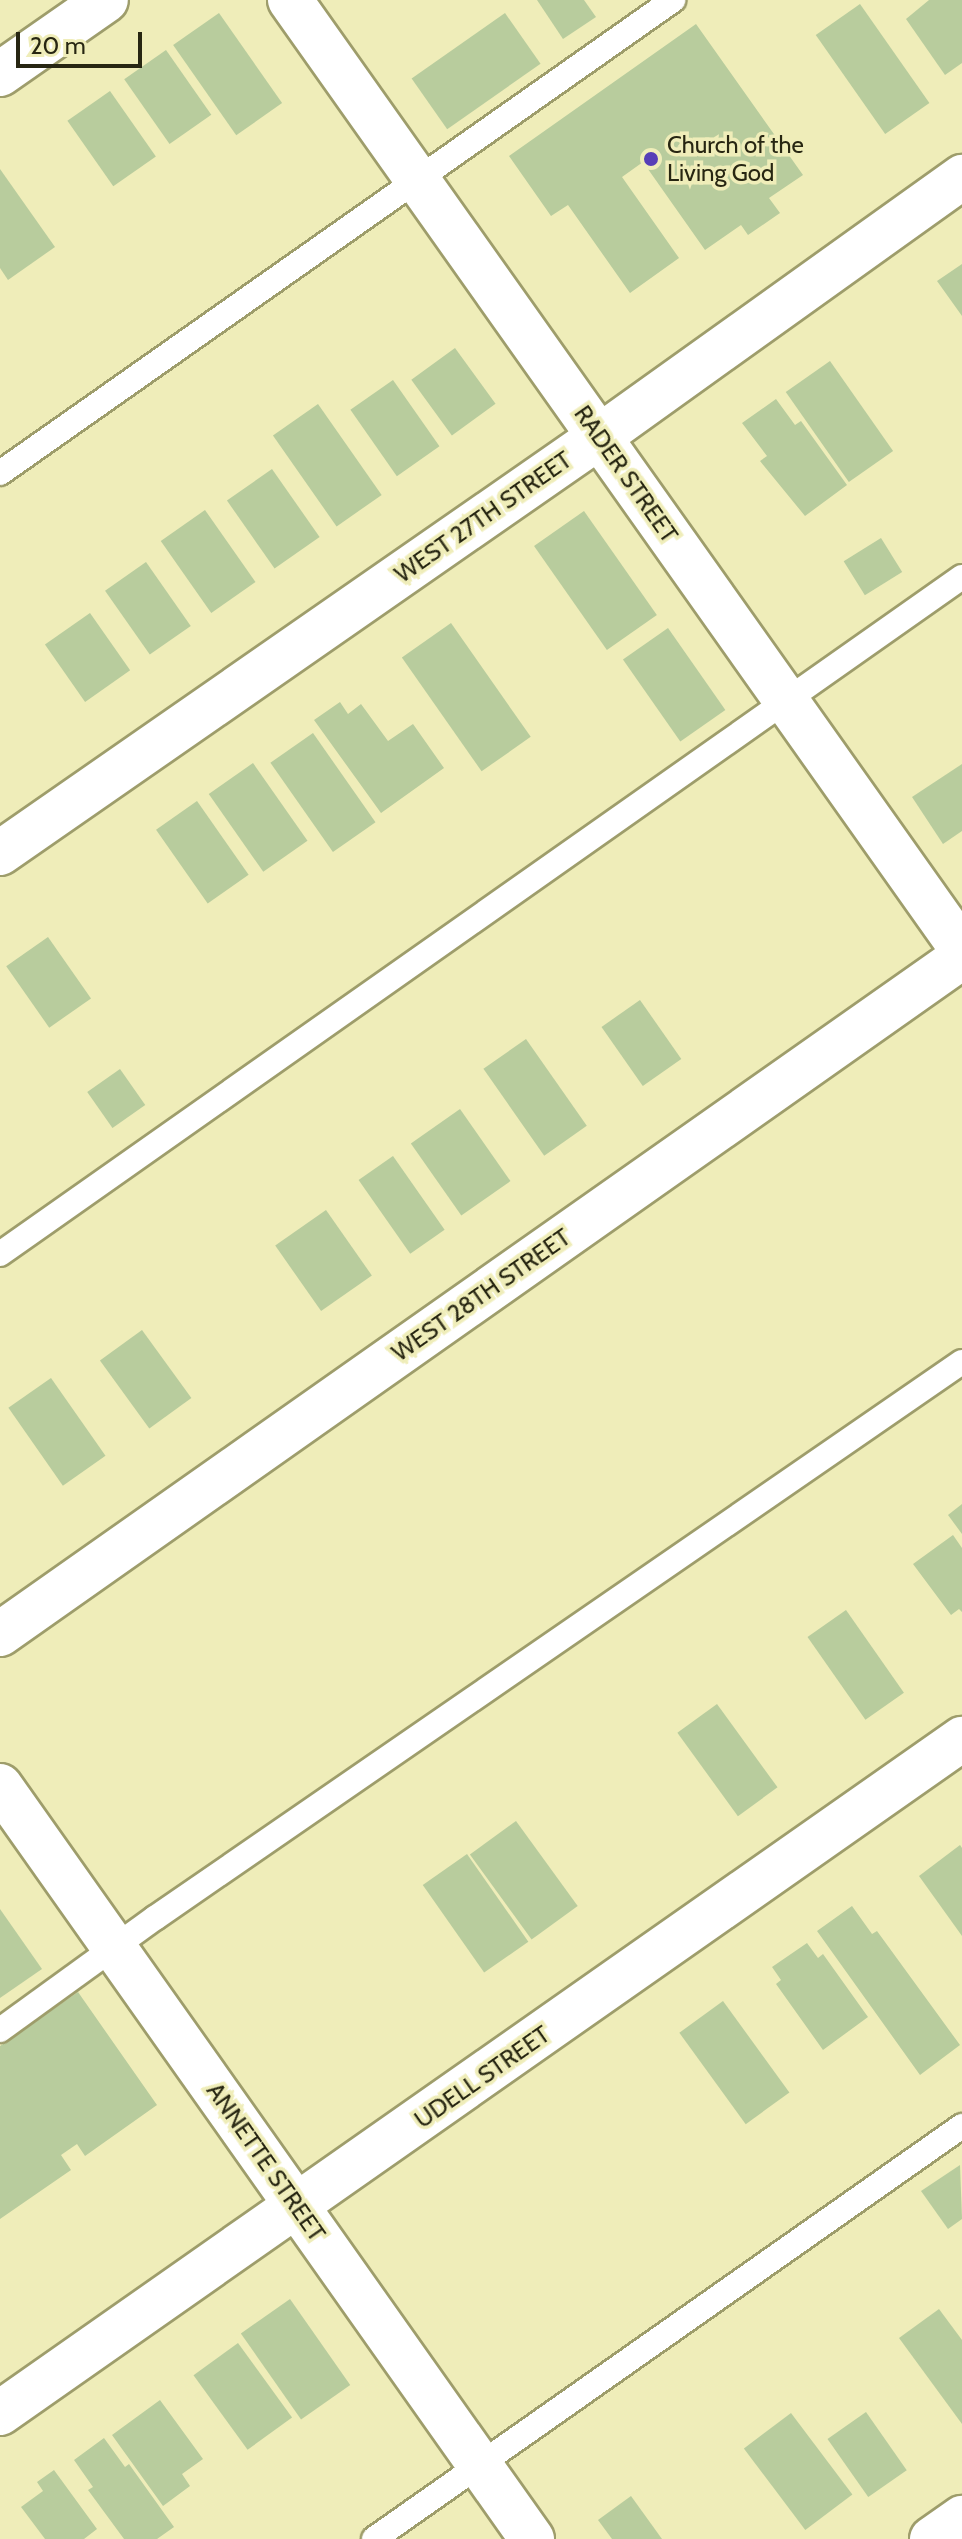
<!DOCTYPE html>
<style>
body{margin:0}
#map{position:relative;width:962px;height:2539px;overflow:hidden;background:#efedb9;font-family:Cabin,sans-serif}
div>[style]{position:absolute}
.building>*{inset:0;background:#b8cc9d;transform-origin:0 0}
.roads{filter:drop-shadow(2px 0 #9e9d6b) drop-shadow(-2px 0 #9e9d6b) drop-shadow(0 2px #9e9d6b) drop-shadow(0 -2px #9e9d6b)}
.lane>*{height:24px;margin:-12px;padding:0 12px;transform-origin:12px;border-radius:12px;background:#fff}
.street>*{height:44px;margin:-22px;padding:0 22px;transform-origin:22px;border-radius:22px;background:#fff}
.secondary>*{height:44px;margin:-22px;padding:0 22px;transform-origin:22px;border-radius:22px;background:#fff}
.dots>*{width:22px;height:22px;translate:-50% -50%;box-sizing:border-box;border:4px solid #efedb9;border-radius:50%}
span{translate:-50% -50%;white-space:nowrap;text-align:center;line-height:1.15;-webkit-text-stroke:7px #efedb9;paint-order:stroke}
.poi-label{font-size:24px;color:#272612}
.left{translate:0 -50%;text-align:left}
.street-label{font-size:24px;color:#272612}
.scale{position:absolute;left:16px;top:32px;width:126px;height:36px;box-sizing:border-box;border:4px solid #272612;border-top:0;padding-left:10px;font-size:24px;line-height:28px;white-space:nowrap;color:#272612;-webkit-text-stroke:6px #efedb9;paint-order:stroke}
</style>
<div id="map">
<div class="building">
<div style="clip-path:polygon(537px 0,584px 0,596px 17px,563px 39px)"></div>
<div style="clip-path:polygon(929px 0,962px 0,962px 63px,945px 75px,906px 19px)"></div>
<div style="left:860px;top:4px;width:121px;height:54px;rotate:55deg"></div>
<div style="left:219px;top:13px;width:110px;height:56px;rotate:55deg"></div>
<div style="left:505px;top:13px;width:62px;height:114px;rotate:55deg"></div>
<div style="clip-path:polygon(696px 24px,803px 175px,769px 198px,780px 213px,748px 235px,741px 225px,705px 250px,643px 162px,622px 177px,679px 258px,630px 293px,568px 205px,551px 216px,509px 156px)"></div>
<div style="left:166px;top:50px;width:79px;height:51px;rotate:55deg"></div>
<div style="left:110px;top:91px;width:80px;height:52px;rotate:55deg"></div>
<div style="clip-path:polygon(0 169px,55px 247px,8px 280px,0 268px)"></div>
<div style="clip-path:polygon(962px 264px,962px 316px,937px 281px)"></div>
<div style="left:455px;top:348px;width:69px;height:54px;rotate:54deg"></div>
<div style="left:830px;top:361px;width:110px;height:54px;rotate:55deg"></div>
<div style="left:393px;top:380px;width:81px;height:52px;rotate:55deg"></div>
<div style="clip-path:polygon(776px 399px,795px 425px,801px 421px,847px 485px,805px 516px,760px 461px,767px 456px,742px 423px)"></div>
<div style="left:318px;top:404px;width:111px;height:55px;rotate:55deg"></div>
<div style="left:272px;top:469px;width:83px;height:55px;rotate:55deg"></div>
<div style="left:205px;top:510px;width:88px;height:54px;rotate:55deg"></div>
<div style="left:584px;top:511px;width:127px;height:61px;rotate:55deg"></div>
<div style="left:881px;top:538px;width:40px;height:44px;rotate:58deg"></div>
<div style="left:146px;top:562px;width:78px;height:50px;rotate:55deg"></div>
<div style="left:90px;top:613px;width:70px;height:55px;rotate:55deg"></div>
<div style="left:451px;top:623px;width:139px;height:60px;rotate:55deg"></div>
<div style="left:668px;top:628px;width:100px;height:55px;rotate:55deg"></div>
<div style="clip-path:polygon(340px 702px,348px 714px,361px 704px,388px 741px,413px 724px,444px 768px,381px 813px,314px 720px)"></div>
<div style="left:313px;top:733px;width:109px;height:52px;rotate:55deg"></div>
<div style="left:253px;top:763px;width:95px;height:54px;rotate:55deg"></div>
<div style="clip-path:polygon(962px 764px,962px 831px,943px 844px,912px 797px)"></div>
<div style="left:197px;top:801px;width:90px;height:50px;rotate:55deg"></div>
<div style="left:48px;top:937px;width:75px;height:51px;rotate:55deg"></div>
<div style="left:640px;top:1000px;width:72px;height:47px;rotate:55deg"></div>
<div style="left:526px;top:1039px;width:106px;height:52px;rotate:55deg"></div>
<div style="left:120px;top:1069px;width:44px;height:40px;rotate:55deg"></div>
<div style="left:460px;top:1109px;width:88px;height:60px;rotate:55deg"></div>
<div style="left:393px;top:1156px;width:90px;height:42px;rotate:55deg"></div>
<div style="left:326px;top:1210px;width:80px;height:62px;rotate:55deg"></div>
<div style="left:142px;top:1330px;width:84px;height:52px;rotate:54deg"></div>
<div style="left:51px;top:1378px;width:95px;height:52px;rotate:55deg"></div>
<div style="clip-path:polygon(962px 1504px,962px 1534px,948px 1515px)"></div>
<div style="clip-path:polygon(953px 1535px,962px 1548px,962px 1612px,959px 1609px,951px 1615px,913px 1564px)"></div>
<div style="left:846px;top:1610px;width:101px;height:47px;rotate:55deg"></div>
<div style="left:717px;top:1704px;width:103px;height:49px;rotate:54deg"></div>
<div style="left:516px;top:1821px;width:105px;height:57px;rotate:54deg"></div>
<div style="clip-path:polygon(960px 1845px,962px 1848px,962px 1936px,919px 1876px)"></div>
<div style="left:467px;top:1854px;width:107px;height:54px;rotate:55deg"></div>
<div style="clip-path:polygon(852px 1906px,872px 1934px,877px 1931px,960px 2045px,920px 2075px,817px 1931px)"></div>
<div style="clip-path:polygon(0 1909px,42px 1969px,0 1998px)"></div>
<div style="clip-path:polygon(807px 1943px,818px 1958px,823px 1954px,868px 2017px,823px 2050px,776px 1984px,781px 1980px,772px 1967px)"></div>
<div style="clip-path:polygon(78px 1992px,157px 2105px,85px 2156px,77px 2144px,61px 2155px,71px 2170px,0 2219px,0 2046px)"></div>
<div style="left:723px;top:2001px;width:113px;height:54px;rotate:54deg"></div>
<div style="clip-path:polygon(960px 2165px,962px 2219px,948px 2229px,921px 2191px)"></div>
<div style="left:290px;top:2299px;width:105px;height:60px;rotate:55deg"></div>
<div style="clip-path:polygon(939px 2309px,962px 2340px,962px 2424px,899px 2338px)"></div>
<div style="left:238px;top:2343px;width:92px;height:55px;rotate:54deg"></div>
<div style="clip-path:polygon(160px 2400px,203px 2459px,182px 2474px,190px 2486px,163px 2506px,112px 2435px)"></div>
<div style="left:866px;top:2412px;width:71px;height:47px;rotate:55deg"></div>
<div style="left:791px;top:2413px;width:102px;height:59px;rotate:53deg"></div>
<div style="clip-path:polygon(104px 2438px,125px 2467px,129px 2464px,174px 2527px,157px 2539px,124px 2539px,88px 2490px,93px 2487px,74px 2460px)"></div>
<div style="clip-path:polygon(54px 2470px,97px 2529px,84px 2539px,45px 2539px,21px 2507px,43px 2491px,37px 2482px)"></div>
<div style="clip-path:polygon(631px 2496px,662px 2539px,612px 2539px,598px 2520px)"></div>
</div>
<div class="roads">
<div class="lane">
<div style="left:0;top:473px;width:823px;rotate:-35.1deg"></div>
<div style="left:0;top:1254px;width:1176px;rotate:-35.14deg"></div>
<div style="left:0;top:2030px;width:191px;rotate:-35.9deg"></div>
<div style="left:155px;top:1918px;width:980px;rotate:-34.57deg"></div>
<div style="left:374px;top:2539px;width:719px;rotate:-35.08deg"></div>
</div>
<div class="street">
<div style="left:290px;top:0;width:1163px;rotate:54.7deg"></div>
<div style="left:0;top:853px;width:729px;rotate:-34.78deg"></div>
<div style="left:599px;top:437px;width:447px;rotate:-35.6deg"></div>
<div style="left:0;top:1634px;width:1176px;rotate:-35.14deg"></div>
<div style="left:0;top:1786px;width:922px;rotate:54.76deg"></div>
<div style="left:0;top:2413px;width:1175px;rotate:-35.02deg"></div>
</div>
<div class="secondary">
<div style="left:0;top:74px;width:129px;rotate:-34.9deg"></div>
<div style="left:932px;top:2539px;width:37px;rotate:-35deg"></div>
</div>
</div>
<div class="dots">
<div style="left:651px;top:159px;background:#573fb7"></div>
</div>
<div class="poi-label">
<span class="left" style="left:667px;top:159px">Church of the<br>Living God</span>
</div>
<div class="street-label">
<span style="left:626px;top:474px;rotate:55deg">RADER STREET</span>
<span style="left:483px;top:517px;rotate:-35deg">WEST 27TH STREET</span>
<span style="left:481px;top:1295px;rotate:-35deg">WEST 28TH STREET</span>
<span style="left:482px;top:2077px;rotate:-35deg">UDELL STREET</span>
<span style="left:266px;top:2162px;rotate:55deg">ANNETTE STREET</span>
</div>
<div class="scale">20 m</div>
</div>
